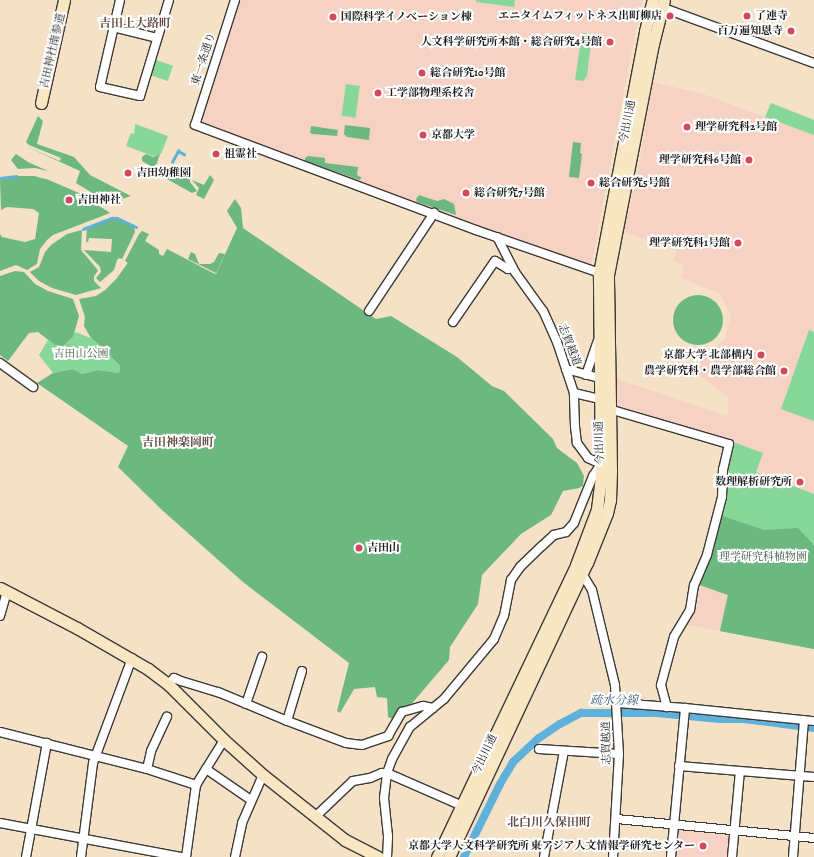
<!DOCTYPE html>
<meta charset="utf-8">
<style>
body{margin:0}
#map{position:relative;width:814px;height:857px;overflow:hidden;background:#f4e1c6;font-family:Alegreya,"Noto Serif JP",serif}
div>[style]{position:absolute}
.built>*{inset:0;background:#f6d2c4}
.green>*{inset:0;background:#86d798;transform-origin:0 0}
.forest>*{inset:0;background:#6cb880}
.round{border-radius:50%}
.stream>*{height:2.5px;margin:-1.25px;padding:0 1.25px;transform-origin:1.25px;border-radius:1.25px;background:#5fb0da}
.canal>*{height:8px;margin:-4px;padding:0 4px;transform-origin:4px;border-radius:4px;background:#5fb0da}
.roads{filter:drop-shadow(1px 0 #3c3a36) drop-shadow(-1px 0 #3c3a36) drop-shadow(0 1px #3c3a36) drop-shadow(0 -1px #3c3a36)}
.street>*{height:8px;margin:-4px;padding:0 4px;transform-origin:4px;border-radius:4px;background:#fff}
.secondary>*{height:11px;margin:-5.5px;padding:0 5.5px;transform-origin:5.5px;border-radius:5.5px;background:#f9e7c3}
.dots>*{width:11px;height:11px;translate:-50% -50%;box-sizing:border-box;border:2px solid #fff;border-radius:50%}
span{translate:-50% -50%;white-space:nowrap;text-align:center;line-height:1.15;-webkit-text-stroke:4px #fff;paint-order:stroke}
.poi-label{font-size:11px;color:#1c1c1c;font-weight:700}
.right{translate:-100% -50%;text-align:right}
.left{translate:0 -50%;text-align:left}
.street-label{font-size:11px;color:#1c1c1c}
.park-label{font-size:11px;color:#415d47}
.neighbourhood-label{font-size:12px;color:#644c46;font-weight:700}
.water-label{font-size:12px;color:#3a5f71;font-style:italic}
</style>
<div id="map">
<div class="built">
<div style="clip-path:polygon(238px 0,644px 0,638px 18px,591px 267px,200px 124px)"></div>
<div style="clip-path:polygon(653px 82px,703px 94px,765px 117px,771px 103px,814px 120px,814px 649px,684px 624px,697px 584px,733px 442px,616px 407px,617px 379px,727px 416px,728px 412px,728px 397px,692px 369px,725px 339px,731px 314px,719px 293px,681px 278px,684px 265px,673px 261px,677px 251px,624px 232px,641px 154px)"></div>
<div style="clip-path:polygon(680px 828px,728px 832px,731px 835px,729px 857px,675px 857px,677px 830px)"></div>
</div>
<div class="green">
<div style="clip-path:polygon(476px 0,515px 0,514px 7px,476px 2px)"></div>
<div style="clip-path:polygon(582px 33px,592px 34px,587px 76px,583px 81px,575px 80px)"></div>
<div style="left:156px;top:60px;width:18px;height:16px;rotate:19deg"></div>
<div style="left:346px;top:84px;width:14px;height:32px;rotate:8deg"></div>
<div style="clip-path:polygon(771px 103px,814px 120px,814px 135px,765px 117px)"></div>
<div style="clip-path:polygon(135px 124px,168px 136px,161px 154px,153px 156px,126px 146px,131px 133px,134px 134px)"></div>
<div style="clip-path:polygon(809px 330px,814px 332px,814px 421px,781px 409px)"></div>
<div style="clip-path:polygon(75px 332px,91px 338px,102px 347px,120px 366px,119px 373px,98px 370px,82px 374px,71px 369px,53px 373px,39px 355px,48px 340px,60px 349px,73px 337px)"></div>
<div style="clip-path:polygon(733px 442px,763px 453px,756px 472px,814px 494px,814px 649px,720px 631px,728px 595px,697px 584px)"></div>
</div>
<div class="forest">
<div style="clip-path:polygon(38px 116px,43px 121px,37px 144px,74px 157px,90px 175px,131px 196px,122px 199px,113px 206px,109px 196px,99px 197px,76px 183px,80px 171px,25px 146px,60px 161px,61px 158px,29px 145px,26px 142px)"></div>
<div style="clip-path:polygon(345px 125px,370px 128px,369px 140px,347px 137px,344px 134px)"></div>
<div style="clip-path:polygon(311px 126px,338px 130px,337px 136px,313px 134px,310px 133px)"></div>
<div style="clip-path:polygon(573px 142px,581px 143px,580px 153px,582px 154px,579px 178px,569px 177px)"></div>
<div style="clip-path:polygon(16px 154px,28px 162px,48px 171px,35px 168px,18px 169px,11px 160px)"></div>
<div style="clip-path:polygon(146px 154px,153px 157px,160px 154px,153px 174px,149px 173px,152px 167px,142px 161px,142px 157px)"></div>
<div style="clip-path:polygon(308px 156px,325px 158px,325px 163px,358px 167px,357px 175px,362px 178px,359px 180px,305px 161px,305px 158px)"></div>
<div style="clip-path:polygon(171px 167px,189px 175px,190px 182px,197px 191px,192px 193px,167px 179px)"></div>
<div style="clip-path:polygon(210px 175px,214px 180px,204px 199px,196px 195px,199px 188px,192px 180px,204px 185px)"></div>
<div style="clip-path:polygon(16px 176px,34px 176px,49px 180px,81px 194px,110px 213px,53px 235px,47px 240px,40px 249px,37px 264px,27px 270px,16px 265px,0 271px,0 234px,2px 237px,25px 242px,35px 239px,39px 213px,33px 209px,7px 207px,1px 210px,0 178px)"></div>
<div style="clip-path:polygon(419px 195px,437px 201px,444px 199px,454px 204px,456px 215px,417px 202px,416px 199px)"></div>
<div style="clip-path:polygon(235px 199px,241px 208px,243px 228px,376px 319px,391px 316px,457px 357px,492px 386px,504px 391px,553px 439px,557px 448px,577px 463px,584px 476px,583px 486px,579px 488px,563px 491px,551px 515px,521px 534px,482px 575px,478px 604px,450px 647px,449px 660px,397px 721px,388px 717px,387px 698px,377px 697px,375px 687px,354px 689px,340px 713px,337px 711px,349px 663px,243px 582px,162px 510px,118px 467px,128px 446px,37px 383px,53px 373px,72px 369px,82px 374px,98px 370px,119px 373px,120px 366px,102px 347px,91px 338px,84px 326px,85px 317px,79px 299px,96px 296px,105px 290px,117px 278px,132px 257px,128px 263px,125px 261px,139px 234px,142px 231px,149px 234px,145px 241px,159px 250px,159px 254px,163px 256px,167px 249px,215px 274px,138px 252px,216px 274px,237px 228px,227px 211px)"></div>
<div style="clip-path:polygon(110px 219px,117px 219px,134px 227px,135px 232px,122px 259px,119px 258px,117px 260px,114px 270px,100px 282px,96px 278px,101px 272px,100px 267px,84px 250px,111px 252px,112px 239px,89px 238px,88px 242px,86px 242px,87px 229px)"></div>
<div style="clip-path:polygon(82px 230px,81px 250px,97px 269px,98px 271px,94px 276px,94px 281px,101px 288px,76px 295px,52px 288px,39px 281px,30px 272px,39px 267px,45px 252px,51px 245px,67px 234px)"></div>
<div style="clip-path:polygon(191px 252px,195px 254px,199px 264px,210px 264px,214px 262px,219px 253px,225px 254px,216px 273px,188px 259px)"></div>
<div style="clip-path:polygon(15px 271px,24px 272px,35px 284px,48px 291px,73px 299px,79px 316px,73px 337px,60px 349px,38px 332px,29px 333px,8px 361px,0 355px,0 276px)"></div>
<div class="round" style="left:673px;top:295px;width:50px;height:50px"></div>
<div style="clip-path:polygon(720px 515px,764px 530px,798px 528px,812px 543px,814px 546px,814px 649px,720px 631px,728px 595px,697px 584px)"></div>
</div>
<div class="stream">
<div style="left:172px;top:162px;width:13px;rotate:-61deg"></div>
<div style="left:178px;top:151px;width:7px;rotate:27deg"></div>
<div style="left:0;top:178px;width:16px;rotate:-7deg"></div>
<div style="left:83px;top:229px;width:31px;rotate:-21deg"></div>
<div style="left:112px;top:218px;width:5px"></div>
<div style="left:117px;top:218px;width:21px;rotate:25deg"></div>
</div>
<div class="canal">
<div style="left:464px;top:857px;width:81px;rotate:-63.7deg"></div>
<div style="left:500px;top:784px;width:26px;rotate:-59deg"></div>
<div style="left:513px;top:762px;width:35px;rotate:-43deg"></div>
<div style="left:539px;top:738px;width:25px;rotate:-34deg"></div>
<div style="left:560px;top:724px;width:24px;rotate:-28deg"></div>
<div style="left:581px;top:713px;width:76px"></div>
<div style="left:657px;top:713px;width:63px;rotate:5.4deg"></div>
<div style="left:720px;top:719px;width:24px"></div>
<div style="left:744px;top:719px;width:71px;rotate:7.3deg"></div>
</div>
<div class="roads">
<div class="street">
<div style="left:120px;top:0;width:89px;rotate:102.9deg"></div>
<div style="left:100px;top:87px;width:41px;rotate:12.7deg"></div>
<div style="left:140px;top:96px;width:100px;rotate:-73.2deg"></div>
<div style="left:235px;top:0;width:131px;rotate:107.7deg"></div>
<div style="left:195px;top:125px;width:300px;rotate:20.5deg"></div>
<div style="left:476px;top:230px;width:134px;rotate:19.1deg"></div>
<div style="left:658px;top:6px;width:166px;rotate:20.1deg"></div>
<div style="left:113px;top:27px;width:45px;rotate:14deg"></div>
<div style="left:369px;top:311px;width:118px;rotate:-56.4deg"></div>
<div style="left:453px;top:322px;width:74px;rotate:-55.5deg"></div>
<div style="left:495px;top:261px;width:15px;rotate:32deg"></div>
<div style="left:508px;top:269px;width:5px;rotate:-11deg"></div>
<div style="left:0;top:363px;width:41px;rotate:36deg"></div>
<div style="left:566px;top:369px;width:34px;rotate:15deg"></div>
<div style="left:586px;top:375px;width:36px;rotate:-71deg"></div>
<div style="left:574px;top:393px;width:26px;rotate:13deg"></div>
<div style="left:609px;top:409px;width:125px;rotate:16.3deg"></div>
<div style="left:729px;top:444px;width:26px;rotate:103deg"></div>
<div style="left:723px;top:469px;width:28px;rotate:92deg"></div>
<div style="left:722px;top:497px;width:60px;rotate:104.5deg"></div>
<div style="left:707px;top:555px;width:33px;rotate:113deg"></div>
<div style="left:694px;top:585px;width:25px;rotate:99deg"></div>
<div style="left:690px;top:610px;width:31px;rotate:121deg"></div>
<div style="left:674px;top:637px;width:50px;rotate:105.2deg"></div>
<div style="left:661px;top:685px;width:23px;rotate:75deg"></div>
<div style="left:580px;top:570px;width:23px;rotate:59deg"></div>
<div style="left:592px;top:590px;width:98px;rotate:76.4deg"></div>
<div style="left:615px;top:685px;width:69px;rotate:86.7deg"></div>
<div style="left:619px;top:754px;width:103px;rotate:93.3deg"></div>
<div style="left:0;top:616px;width:25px;rotate:-74deg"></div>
<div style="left:168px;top:684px;width:8px;rotate:-45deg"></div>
<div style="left:174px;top:678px;width:8px;rotate:23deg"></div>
<div style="left:181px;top:681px;width:39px;rotate:17deg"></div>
<div style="left:218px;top:692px;width:73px;rotate:22.7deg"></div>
<div style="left:285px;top:720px;width:65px;rotate:20.7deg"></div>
<div style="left:346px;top:743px;width:16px;rotate:7deg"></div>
<div style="left:362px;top:745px;width:28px;rotate:-19deg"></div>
<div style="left:388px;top:736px;width:28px;rotate:-60deg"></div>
<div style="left:402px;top:712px;width:22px;rotate:-16deg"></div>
<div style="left:423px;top:706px;width:10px;rotate:11deg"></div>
<div style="left:617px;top:703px;width:68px;rotate:4.2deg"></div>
<div style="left:685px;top:708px;width:130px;rotate:5.8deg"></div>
<div style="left:246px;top:704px;width:50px;rotate:-71.2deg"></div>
<div style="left:287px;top:721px;width:52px;rotate:-73.3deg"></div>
<div style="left:0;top:732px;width:152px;rotate:14.1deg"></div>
<div style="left:147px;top:769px;width:52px;rotate:18.1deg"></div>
<div style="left:539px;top:749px;width:80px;rotate:3.6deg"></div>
<div style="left:679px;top:766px;width:135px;rotate:4.7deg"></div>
<div style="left:147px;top:769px;width:18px;rotate:-77deg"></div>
<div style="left:151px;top:751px;width:38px;rotate:-65deg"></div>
<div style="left:206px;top:769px;width:55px;rotate:34.6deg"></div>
<div style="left:315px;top:817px;width:52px;rotate:-43.5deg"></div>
<div style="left:353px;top:781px;width:17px;rotate:-10deg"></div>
<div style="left:370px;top:778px;width:13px;rotate:-23deg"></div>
<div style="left:382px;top:773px;width:5px"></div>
<div style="left:387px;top:773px;width:85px;rotate:23.6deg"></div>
<div style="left:617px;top:819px;width:198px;rotate:5.5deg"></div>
<div style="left:0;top:823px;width:184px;rotate:10.6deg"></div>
<div style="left:26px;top:857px;width:116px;rotate:-79.6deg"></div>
<div style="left:81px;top:857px;width:95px;rotate:-82.7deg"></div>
<div style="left:93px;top:763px;width:112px;rotate:-69.6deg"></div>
<div style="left:186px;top:857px;width:73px;rotate:-82.1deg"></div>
<div style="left:196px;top:785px;width:53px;rotate:-58.1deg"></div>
<div style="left:235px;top:857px;width:35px;rotate:-78deg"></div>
<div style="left:242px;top:823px;width:52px;rotate:-66.4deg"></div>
<div style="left:387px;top:857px;width:21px;rotate:-87deg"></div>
<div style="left:388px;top:836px;width:38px;rotate:-96deg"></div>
<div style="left:384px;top:798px;width:25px;rotate:-83deg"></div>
<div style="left:387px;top:773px;width:15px;rotate:-70deg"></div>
<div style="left:392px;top:759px;width:37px;rotate:-61deg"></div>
<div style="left:410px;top:727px;width:44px;rotate:-39.5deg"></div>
<div style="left:444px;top:699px;width:78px;rotate:-50.2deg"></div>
<div style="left:494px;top:639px;width:25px;rotate:-67deg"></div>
<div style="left:504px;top:616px;width:37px;rotate:-79deg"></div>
<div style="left:511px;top:580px;width:16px;rotate:-55deg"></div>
<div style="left:520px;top:567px;width:30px;rotate:-44deg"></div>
<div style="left:542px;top:546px;width:16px;rotate:-43deg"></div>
<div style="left:554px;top:535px;width:12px;rotate:-14deg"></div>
<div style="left:566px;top:532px;width:12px;rotate:-48deg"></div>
<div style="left:574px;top:523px;width:51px;rotate:-68deg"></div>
<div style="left:593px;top:476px;width:14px;rotate:-56deg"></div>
<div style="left:601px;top:464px;width:14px;rotate:-155deg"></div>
<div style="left:588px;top:458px;width:19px;rotate:-126deg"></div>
<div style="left:577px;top:443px;width:17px;rotate:-97deg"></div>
<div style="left:575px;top:426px;width:33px;rotate:-92deg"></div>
<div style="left:574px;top:393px;width:54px;rotate:-108.4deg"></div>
<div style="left:557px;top:342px;width:34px;rotate:-114deg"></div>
<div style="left:543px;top:311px;width:48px;rotate:-125.7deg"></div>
<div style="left:515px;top:272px;width:39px;rotate:-117deg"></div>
<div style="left:544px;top:857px;width:108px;rotate:-79.3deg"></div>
<div style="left:671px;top:857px;width:150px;rotate:-84.6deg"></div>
<div style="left:732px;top:857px;width:86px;rotate:-84.7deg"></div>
<div style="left:793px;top:857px;width:137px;rotate:-85.4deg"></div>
</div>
<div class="secondary">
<div style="left:41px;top:103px;width:106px;rotate:-77.4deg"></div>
<div style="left:0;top:588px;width:87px;rotate:27.5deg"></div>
<div style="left:77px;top:628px;width:82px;rotate:30deg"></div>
<div style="left:148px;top:669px;width:25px;rotate:37deg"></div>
<div style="left:168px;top:684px;width:79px;rotate:45deg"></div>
<div style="left:224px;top:740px;width:52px;rotate:41.9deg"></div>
<div style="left:263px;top:775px;width:105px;rotate:38.4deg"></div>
<div style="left:345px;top:840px;width:37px;rotate:27deg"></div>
<div style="left:437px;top:857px;width:323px;rotate:-64.5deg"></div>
<div style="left:576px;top:565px;width:60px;rotate:-69.4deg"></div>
<div style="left:597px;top:509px;width:34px;rotate:-83deg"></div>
<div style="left:601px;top:475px;width:202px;rotate:-90.6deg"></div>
<div style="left:599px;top:273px;width:246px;rotate:-79.2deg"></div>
<div style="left:645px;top:31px;width:32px;rotate:-76deg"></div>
<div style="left:449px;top:857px;width:325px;rotate:-64.9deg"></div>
<div style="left:587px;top:563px;width:54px;rotate:-68.2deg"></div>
<div style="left:607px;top:513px;width:13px;rotate:-77deg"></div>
<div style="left:610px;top:500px;width:30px;rotate:-88deg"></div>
<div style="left:611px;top:470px;width:195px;rotate:-90.9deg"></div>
<div style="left:608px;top:275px;width:235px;rotate:-79deg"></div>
<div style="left:653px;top:44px;width:45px;rotate:-76deg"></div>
</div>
</div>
<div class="dots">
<div style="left:670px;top:16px;background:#d1495b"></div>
<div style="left:747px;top:16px;background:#d1495b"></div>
<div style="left:333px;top:17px;background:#d1495b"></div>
<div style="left:791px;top:31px;background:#d1495b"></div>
<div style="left:610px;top:42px;background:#d1495b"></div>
<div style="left:422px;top:73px;background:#d1495b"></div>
<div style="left:378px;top:93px;background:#d1495b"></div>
<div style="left:687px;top:127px;background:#d1495b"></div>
<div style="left:423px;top:135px;background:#d1495b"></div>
<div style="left:216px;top:154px;background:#d1495b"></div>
<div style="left:749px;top:160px;background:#d1495b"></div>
<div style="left:128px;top:173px;background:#d1495b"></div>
<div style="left:591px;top:183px;background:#d1495b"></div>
<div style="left:466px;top:193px;background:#d1495b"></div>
<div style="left:69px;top:200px;background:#d1495b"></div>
<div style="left:738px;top:243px;background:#d1495b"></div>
<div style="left:761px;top:355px;background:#d1495b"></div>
<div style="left:784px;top:371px;background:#d1495b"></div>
<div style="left:800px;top:482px;background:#d1495b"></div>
<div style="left:359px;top:548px;background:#d1495b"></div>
<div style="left:703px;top:846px;background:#d1495b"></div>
</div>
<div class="poi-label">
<span class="right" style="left:662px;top:16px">エニタイムフィットネス出町柳店</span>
<span class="left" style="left:755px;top:16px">了連寺</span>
<span class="left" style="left:341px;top:17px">国際科学イノべーション棟</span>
<span class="right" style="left:783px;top:31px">百万遍知恩寺</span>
<span class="right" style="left:602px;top:42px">人文科学研究所本館・総合研究4号館</span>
<span class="left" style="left:430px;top:73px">総合研究10号館</span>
<span class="left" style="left:386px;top:93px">工学部物理系校舎</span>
<span class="left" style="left:695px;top:127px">理学研究科2号館</span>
<span class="left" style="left:431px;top:135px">京都大学</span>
<span class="left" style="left:224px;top:154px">祖霊社</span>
<span class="right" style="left:741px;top:160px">理学研究科6号館</span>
<span class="left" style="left:136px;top:173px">吉田幼稚園</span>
<span class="left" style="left:599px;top:183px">総合研究5号館</span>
<span class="left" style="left:474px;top:193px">総合研究7号館</span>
<span class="left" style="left:77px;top:200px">吉田神社</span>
<span class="right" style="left:730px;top:243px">理学研究科1号館</span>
<span class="right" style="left:753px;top:355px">京都大学 北部構内</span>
<span class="right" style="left:776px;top:371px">農学研究科・農学部総合館</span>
<span class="right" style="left:792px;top:482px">数理解析研究所</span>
<span class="left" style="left:367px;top:548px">吉田山</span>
<span class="right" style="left:695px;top:846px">京都大学人文科学研究所 東アジア人文情報学研究センター</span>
</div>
<div class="street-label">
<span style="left:53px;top:51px;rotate:-77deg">吉田神社南参道</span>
<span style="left:204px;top:59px;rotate:-72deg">東一条通り</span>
<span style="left:628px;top:122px;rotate:-79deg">今出川通</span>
<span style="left:569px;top:345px;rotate:69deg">志賀越道</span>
<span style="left:600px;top:443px;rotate:-92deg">今出川通</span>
<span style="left:607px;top:743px;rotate:-91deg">志賀越道</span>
<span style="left:485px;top:755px;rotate:-65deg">今出川通</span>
</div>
<div class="park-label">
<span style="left:81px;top:354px">吉田山公園</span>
<span style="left:763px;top:557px">理学研究科植物園</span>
</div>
<div class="neighbourhood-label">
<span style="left:135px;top:24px">吉田上大路町</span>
<span style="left:178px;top:443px">吉田神楽岡町</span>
<span style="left:549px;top:823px">北白川久保田町</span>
</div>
<div class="water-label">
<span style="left:614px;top:701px">疏水分線</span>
</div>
</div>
